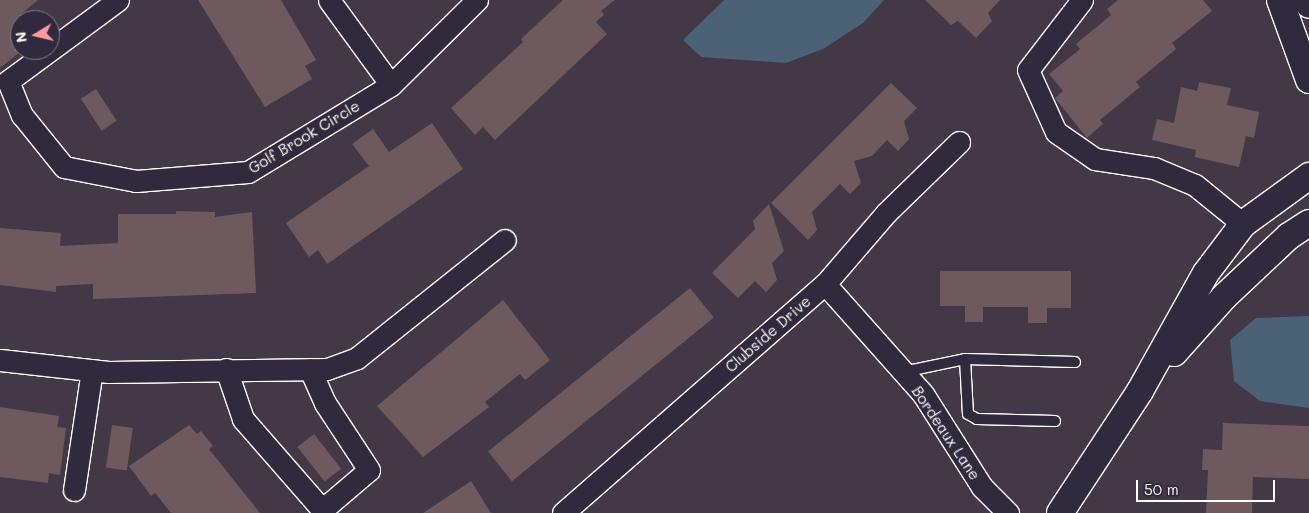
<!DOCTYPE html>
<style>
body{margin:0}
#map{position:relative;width:1309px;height:513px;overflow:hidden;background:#423846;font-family:Mali,sans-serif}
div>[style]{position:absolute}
.water>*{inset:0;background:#4b6176}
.building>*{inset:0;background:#6e5a5c;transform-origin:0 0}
.roads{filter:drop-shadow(1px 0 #fff) drop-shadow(-1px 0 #fff) drop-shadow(0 1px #fff) drop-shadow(0 -1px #fff)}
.service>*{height:10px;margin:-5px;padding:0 5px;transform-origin:5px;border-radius:5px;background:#2f2a3d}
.minor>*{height:21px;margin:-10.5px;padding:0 10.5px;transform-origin:10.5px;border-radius:10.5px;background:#2f2a3d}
.tertiary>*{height:26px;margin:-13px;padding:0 13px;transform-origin:13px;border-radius:13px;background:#2f2a3d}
span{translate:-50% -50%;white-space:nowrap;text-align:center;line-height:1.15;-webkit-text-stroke:4px #2f2a3d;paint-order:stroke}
.street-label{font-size:15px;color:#fff}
.north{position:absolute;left:10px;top:10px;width:50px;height:50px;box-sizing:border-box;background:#2f2a3d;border:1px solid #827f8b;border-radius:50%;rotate:261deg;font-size:14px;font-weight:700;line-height:20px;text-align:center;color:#fff}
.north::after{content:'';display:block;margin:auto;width:18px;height:22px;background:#ff9aa2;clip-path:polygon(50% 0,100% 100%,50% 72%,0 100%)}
.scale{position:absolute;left:1136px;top:480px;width:139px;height:22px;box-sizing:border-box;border:2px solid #fff;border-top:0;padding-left:6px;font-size:15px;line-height:18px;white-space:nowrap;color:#fff;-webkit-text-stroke:4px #2f2a3d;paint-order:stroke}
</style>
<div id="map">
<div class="water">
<div style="clip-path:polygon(724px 0,884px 0,863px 23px,823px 49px,786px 63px,701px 57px,683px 40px)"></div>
<div style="clip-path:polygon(1309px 316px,1309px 408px,1260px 401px,1234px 381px,1230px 340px,1256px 318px)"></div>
</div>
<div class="building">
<div style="clip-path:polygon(0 0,38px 0,20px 15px,20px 52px,0 68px)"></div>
<div style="clip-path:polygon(198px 0,281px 0,316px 60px,305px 66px,312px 79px,265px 107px)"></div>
<div style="clip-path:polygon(563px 0,615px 0,601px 11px,604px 15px,596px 22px,607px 34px,495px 140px,483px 127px,475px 135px,451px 108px,523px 42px,521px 39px)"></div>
<div style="clip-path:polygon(925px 0,1000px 0,988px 13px,992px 21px,976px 38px,958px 21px,951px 25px)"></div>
<div style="clip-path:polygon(1118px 0,1203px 0,1212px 11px,1172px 43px,1176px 49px,1136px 82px,1140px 87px,1100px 120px,1103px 124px,1087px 138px,1055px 98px,1063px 91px,1049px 74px,1080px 49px,1076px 44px,1111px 15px,1107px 9px)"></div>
<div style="clip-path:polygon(1199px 82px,1231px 88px,1227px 105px,1259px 112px,1254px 138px,1246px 136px,1239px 167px,1195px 157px,1196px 150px,1152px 140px,1157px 119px,1174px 123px,1181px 87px,1197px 91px)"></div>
<div style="clip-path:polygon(891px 83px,917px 108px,904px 121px,909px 139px,898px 151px,887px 140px,872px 156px,854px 161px,861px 183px,850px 194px,840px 184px,812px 212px,817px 230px,808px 240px,771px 203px)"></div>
<div style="left:96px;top:89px;width:38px;height:18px;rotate:57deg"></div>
<div style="clip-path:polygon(432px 123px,463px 169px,327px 264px,318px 250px,309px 257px,286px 223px,369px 166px,352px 144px,373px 129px,389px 152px)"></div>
<div style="clip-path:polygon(769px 204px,784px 251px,772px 263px,777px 280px,766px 292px,755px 281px,738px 298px,712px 273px,755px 229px,753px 221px)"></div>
<div style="clip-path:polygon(176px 211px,215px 212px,215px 217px,252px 212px,256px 293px,93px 299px,93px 284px,56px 286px,56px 292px,0 285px,0 228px,61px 233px,60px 246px,118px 243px,118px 214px,176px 214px)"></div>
<div style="clip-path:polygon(940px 271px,1071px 271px,1071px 308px,1047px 308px,1047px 323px,1028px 323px,1028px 307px,983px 307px,983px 322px,965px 322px,965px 306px,940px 306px)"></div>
<div style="left:690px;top:288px;width:38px;height:260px;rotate:51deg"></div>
<div style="clip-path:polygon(503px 300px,550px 360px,525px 380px,520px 374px,485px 402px,489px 407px,423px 457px,377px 406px)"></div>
<div style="clip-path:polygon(0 407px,59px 416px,57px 427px,66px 428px,60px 475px,49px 473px,48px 483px,0 477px)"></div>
<div style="clip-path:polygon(1223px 423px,1309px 426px,1309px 479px,1253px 477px,1252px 513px,1206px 513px,1208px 470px,1202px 470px,1203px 449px,1222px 450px)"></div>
<div style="left:112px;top:425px;width:21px;height:43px;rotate:8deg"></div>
<div style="clip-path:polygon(189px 425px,197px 434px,201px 431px,213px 446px,209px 449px,260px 513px,171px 513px,155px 493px,151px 496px,129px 466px)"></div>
<div style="left:314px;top:434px;width:44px;height:21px;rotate:52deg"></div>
<div style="clip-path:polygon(471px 481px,491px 513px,423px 513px)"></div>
</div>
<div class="roads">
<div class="service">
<div style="left:965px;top:359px;width:55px;rotate:86.9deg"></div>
<div style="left:968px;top:414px;width:10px;rotate:29deg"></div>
<div style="left:977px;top:419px;width:78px;rotate:1.5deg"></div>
<div style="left:903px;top:372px;width:63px;rotate:-11.8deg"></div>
<div style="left:965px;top:359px;width:110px;rotate:1.6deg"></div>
</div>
<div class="minor">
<div style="left:118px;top:0;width:137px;rotate:143.6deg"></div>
<div style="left:8px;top:81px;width:37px;rotate:68deg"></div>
<div style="left:22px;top:115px;width:67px;rotate:51.1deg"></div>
<div style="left:64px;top:167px;width:73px;rotate:11deg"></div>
<div style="left:136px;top:181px;width:112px;rotate:-4.6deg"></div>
<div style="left:248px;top:172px;width:167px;rotate:-31.3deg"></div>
<div style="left:391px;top:85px;width:121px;rotate:-44.7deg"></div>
<div style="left:329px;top:0;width:105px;rotate:53.9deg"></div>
<div style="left:1082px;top:0;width:88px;rotate:127.6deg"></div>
<div style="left:1028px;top:70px;width:68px;rotate:65.7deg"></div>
<div style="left:1056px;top:132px;width:47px;rotate:34.7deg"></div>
<div style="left:1095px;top:159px;width:60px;rotate:8.7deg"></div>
<div style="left:1154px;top:168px;width:44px;rotate:22.5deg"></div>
<div style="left:1195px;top:185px;width:62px;rotate:39.1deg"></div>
<div style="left:825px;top:284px;width:147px;rotate:48.3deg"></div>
<div style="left:923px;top:394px;width:110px;rotate:57.6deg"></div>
<div style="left:982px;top:487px;width:37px;rotate:45deg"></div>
<div style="left:0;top:360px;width:109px;rotate:6.3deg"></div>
<div style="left:108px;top:372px;width:219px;rotate:-0.8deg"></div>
<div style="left:327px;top:369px;width:32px;rotate:-20deg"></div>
<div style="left:357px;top:358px;width:189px;rotate:-38.6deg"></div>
<div style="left:226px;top:369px;width:53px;rotate:71.2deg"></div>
<div style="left:243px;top:419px;width:116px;rotate:48.9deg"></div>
<div style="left:319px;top:506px;width:10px;rotate:-11deg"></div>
<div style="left:329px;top:504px;width:52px;rotate:-40.4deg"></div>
<div style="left:369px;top:470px;width:80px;rotate:-123.3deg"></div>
<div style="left:325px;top:403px;width:37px;rotate:-114deg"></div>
<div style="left:74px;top:490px;width:121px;rotate:-81.5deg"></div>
<div style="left:563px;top:513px;width:348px;rotate:-41.2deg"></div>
<div style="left:825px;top:284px;width:94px;rotate:-49.3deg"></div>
<div style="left:886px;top:213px;width:102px;rotate:-44.2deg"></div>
</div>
<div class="tertiary">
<div style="left:1280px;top:0;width:85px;rotate:70.1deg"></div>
<div style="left:1305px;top:0;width:6px;rotate:51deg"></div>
<div style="left:1174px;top:353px;width:75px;rotate:-48.2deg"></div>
<div style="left:1224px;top:297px;width:89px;rotate:-43.2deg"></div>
<div style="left:1289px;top:236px;width:24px;rotate:-33deg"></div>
<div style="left:1060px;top:513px;width:146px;rotate:-56.7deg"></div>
<div style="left:1140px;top:391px;width:135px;rotate:-60.8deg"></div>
<div style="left:1206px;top:273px;width:61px;rotate:-52.9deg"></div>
<div style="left:1243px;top:224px;width:82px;rotate:-36deg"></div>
</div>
</div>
<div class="street-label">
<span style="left:304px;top:137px;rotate:-31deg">Golf Brook Circle</span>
<span style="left:768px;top:334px;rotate:-41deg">Clubside Drive</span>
<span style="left:946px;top:433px;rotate:56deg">Bordeaux Lane</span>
</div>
<div class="north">N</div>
<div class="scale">50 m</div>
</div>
